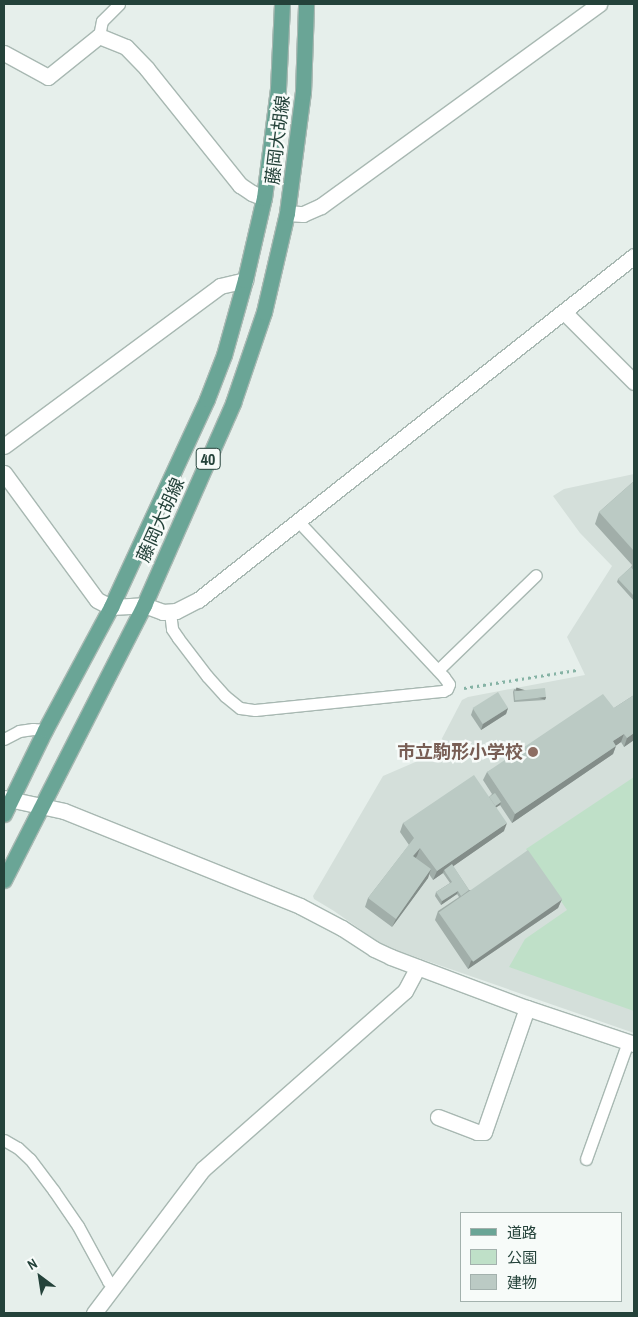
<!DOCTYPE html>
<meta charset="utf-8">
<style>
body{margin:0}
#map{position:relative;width:638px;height:1317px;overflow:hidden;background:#e6efeb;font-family:"Archivo Narrow","Noto Sans JP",sans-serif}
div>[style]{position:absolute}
.built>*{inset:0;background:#d4dfda}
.green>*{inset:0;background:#bfe0c8}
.path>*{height:3px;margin-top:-1.5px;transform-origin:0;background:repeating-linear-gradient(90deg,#86b3a5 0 2.5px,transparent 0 6.5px)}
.roads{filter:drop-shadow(1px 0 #a8b8b2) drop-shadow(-1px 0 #a8b8b2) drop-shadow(0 1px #a8b8b2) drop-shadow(0 -1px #a8b8b2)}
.service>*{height:11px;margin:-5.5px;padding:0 5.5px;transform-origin:5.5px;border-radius:5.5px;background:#fff}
.minor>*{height:15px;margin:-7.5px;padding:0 7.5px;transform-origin:7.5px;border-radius:7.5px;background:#fff}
.primary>*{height:15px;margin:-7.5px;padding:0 7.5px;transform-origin:7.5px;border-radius:7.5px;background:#6aa596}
.wall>*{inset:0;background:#a1aea9}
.shaded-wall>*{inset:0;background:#838d89;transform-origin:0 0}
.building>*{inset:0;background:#bbcac4;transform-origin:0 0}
.dots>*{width:14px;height:14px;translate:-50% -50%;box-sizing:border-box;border:2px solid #f7fbf9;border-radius:50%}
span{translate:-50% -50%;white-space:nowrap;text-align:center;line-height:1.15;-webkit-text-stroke:5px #f7fbf9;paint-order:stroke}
.shield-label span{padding:1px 4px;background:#f7fbf9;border:1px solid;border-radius:4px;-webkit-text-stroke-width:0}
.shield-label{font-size:16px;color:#24423a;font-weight:700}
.street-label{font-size:18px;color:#24423a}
.education-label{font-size:18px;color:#785e54;font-weight:700}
.right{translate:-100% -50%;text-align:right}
.frame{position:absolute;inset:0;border:5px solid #24423a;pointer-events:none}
.legend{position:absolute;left:460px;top:1212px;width:162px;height:90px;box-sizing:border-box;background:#f7fbf9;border:1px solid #a3b1ad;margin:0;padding:6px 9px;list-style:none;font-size:15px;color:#24423a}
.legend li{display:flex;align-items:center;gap:10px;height:25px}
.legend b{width:25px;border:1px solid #a3b1ad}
.north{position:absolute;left:15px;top:1252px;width:50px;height:50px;-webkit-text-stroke:4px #f7fbf9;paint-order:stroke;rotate:329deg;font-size:14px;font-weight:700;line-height:20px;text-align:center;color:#24423a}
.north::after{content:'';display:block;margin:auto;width:18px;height:22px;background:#24423a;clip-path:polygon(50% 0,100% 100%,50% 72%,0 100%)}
</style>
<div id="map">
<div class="built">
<div style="clip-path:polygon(634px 474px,634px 1033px,384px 946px,334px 911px,314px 899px,313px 896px,383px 776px,427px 757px,437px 748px,462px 700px,468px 697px,585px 675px,567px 637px,612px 566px,580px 533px,553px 496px,564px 489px)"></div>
</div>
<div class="green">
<div style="clip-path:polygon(634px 777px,634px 1011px,509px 967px,525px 939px,567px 910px,526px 849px)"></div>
</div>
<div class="path">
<div style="left:464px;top:688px;width:114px;rotate:-9.1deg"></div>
</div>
<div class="roads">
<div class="service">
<div style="left:99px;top:36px;width:15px;rotate:-79deg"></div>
<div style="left:102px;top:21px;width:24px;rotate:-45deg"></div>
<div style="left:170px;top:612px;width:17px;rotate:83deg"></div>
<div style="left:172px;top:629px;width:11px;rotate:56deg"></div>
<div style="left:178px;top:638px;width:48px;rotate:52.7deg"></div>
<div style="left:207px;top:676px;width:27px;rotate:48deg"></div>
<div style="left:225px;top:696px;width:19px;rotate:39deg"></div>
<div style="left:240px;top:708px;width:15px;rotate:8deg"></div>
<div style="left:255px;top:710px;width:189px;rotate:-5.8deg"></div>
<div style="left:443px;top:691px;width:4px;rotate:-27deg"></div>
<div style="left:447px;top:689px;width:5px;rotate:-68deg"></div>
<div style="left:449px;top:684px;width:9px;rotate:-126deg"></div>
<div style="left:444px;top:677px;width:214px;rotate:-133.1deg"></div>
<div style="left:438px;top:670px;width:136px;rotate:-44.1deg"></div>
<div style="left:4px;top:739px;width:17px;rotate:-28deg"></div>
<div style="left:19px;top:731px;width:14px;rotate:-8deg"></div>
<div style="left:33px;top:729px;width:12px;rotate:5deg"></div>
<div style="left:4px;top:1140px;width:16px;rotate:30deg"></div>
<div style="left:18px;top:1148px;width:16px;rotate:43deg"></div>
<div style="left:30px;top:1159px;width:40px;rotate:53deg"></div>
<div style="left:54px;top:1191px;width:42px;rotate:55.6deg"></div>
<div style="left:78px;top:1226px;width:63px;rotate:61.4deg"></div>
<div style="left:108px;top:1281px;width:7px;rotate:45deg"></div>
<div style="left:586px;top:1159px;width:124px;rotate:-70.3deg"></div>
</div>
<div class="minor">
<div style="left:4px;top:53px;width:50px;rotate:28.6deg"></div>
<div style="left:48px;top:77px;width:65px;rotate:-38.8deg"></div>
<div style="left:99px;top:36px;width:29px;rotate:22deg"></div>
<div style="left:126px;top:47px;width:30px;rotate:46deg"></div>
<div style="left:147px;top:69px;width:149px;rotate:51.3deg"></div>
<div style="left:240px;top:185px;width:14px;rotate:34deg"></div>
<div style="left:252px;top:193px;width:13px;rotate:23deg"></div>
<div style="left:287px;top:213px;width:16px;rotate:4deg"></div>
<div style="left:303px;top:214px;width:20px;rotate:-24deg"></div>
<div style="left:321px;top:206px;width:344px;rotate:-36deg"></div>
<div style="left:564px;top:312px;width:99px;rotate:45deg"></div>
<div style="left:4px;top:446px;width:269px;rotate:-36.5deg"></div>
<div style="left:220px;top:286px;width:26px;rotate:-13deg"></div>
<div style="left:4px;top:473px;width:157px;rotate:53.8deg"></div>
<div style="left:97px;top:600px;width:16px;rotate:27deg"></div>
<div style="left:111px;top:607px;width:33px;rotate:-3deg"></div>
<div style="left:144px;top:605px;width:20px;rotate:20deg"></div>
<div style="left:163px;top:612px;width:13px;rotate:-4deg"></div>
<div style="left:176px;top:611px;width:25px;rotate:-27deg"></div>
<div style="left:198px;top:600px;width:555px;rotate:-38.27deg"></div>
<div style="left:4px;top:798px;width:61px;rotate:12.2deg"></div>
<div style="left:64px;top:811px;width:254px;rotate:21.9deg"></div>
<div style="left:300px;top:906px;width:47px;rotate:27.6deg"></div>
<div style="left:342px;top:928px;width:38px;rotate:33deg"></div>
<div style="left:374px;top:949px;width:19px;rotate:25deg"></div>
<div style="left:391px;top:957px;width:145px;rotate:20.6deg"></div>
<div style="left:527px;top:1008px;width:113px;rotate:18.6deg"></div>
<div style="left:438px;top:1117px;width:42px;rotate:21deg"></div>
<div style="left:477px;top:1132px;width:7px"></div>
<div style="left:484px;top:1132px;width:131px;rotate:-70.9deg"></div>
<div style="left:94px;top:1313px;width:181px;rotate:-52.9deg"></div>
<div style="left:203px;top:1169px;width:269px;rotate:-41.4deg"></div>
<div style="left:405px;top:991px;width:27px;rotate:-62deg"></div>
</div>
<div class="primary">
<div style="left:4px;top:814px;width:93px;rotate:-64deg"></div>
<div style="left:45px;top:730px;width:140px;rotate:-61.8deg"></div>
<div style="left:111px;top:607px;width:229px;rotate:-65.2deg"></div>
<div style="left:207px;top:399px;width:47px;rotate:-68.9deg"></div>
<div style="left:224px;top:355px;width:78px;rotate:-74.4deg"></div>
<div style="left:245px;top:280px;width:84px;rotate:-77deg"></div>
<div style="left:264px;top:198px;width:110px;rotate:-82.7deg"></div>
<div style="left:278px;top:89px;width:85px;rotate:-87.3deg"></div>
<div style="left:4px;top:880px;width:309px;rotate:-63deg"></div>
<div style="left:144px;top:605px;width:221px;rotate:-66.2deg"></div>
<div style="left:233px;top:403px;width:96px;rotate:-71.2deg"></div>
<div style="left:264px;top:312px;width:102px;rotate:-76.9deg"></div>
<div style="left:287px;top:213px;width:122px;rotate:-82.5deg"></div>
<div style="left:303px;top:92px;width:88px;rotate:-88deg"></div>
</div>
</div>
<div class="wall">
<div style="clip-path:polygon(634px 481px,634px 601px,617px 582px,618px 579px,631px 567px,632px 565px,595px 524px,599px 512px)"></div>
<div style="clip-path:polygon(514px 689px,546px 697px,545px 700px,514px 702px,513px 692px)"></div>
<div style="clip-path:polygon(634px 695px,634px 740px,624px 747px,621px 742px,616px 745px,613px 754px,512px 823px,500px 805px,496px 807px,504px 831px,453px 866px,469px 890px,562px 899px,558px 908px,468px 969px,435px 920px,438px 911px,459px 897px,457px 894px,441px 905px,435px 896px,436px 892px,450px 883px,443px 873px,433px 880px,429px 874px,428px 878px,392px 927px,365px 907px,368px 898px,409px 845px,400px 832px,403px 823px,489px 797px,492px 794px,483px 780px,487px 772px,614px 708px)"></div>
<div style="clip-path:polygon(508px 708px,506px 714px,481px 730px,471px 715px,473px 709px)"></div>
</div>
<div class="shaded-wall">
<div style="left:546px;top:697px;width:3px;height:31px;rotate:108deg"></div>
<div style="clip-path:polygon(508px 708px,506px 714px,481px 730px,483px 724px)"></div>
<div style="clip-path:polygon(634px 733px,634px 740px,624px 747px,627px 738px)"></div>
<div style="clip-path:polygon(624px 734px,621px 742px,610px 750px,613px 741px)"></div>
<div style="clip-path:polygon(616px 746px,613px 754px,512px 823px,515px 814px)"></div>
<div style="clip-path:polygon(501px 802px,500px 805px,489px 812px,491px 809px)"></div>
<div style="clip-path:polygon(507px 823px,504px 831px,445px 872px,444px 870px,443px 873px,433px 880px,437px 871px)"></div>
<div style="clip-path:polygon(420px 848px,417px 856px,410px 865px,413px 856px)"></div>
<div style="clip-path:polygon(431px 869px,428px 878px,392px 927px,396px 919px)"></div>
<div style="clip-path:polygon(458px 891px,457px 894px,441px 905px,442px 901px)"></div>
<div style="clip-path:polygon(562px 899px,558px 908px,468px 969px,471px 961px)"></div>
</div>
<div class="building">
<div style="clip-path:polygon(634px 481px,634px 551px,599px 512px)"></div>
<div style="clip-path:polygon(631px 567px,634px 571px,634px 596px,618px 579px)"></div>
<div style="left:545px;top:688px;width:9px;height:31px;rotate:84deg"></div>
<div style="left:498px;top:692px;width:19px;height:30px;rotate:58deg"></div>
<div style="clip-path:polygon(603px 694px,614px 708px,634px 695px,634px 733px,627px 738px,624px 734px,613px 741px,616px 746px,515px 814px,487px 772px)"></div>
<div style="clip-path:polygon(474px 775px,507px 823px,437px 871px,420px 848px,413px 856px,431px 869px,396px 919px,368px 898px,414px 838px,403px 823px)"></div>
<div style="left:495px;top:793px;width:11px;height:7px;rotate:56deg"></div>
<div style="left:528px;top:850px;width:60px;height:109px;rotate:55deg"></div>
<div style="clip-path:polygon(452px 864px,469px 890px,461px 896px,458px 891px,442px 901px,436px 892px,452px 882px,444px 870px)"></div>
</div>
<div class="dots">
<div style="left:533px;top:752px;background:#8d6e63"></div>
</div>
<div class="shield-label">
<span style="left:208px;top:459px">40</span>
</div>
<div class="street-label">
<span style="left:278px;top:140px;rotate:-83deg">藤岡大胡線</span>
<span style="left:161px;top:520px;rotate:-66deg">藤岡大胡線</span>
</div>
<div class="education-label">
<span class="right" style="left:523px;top:752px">市立駒形小学校</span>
</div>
<div class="frame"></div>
<ul class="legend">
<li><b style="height:6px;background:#6aa596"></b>道路</li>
<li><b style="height:14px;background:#bfe0c8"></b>公園</li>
<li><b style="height:14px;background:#bbcac4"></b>建物</li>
</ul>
<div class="north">N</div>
</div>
